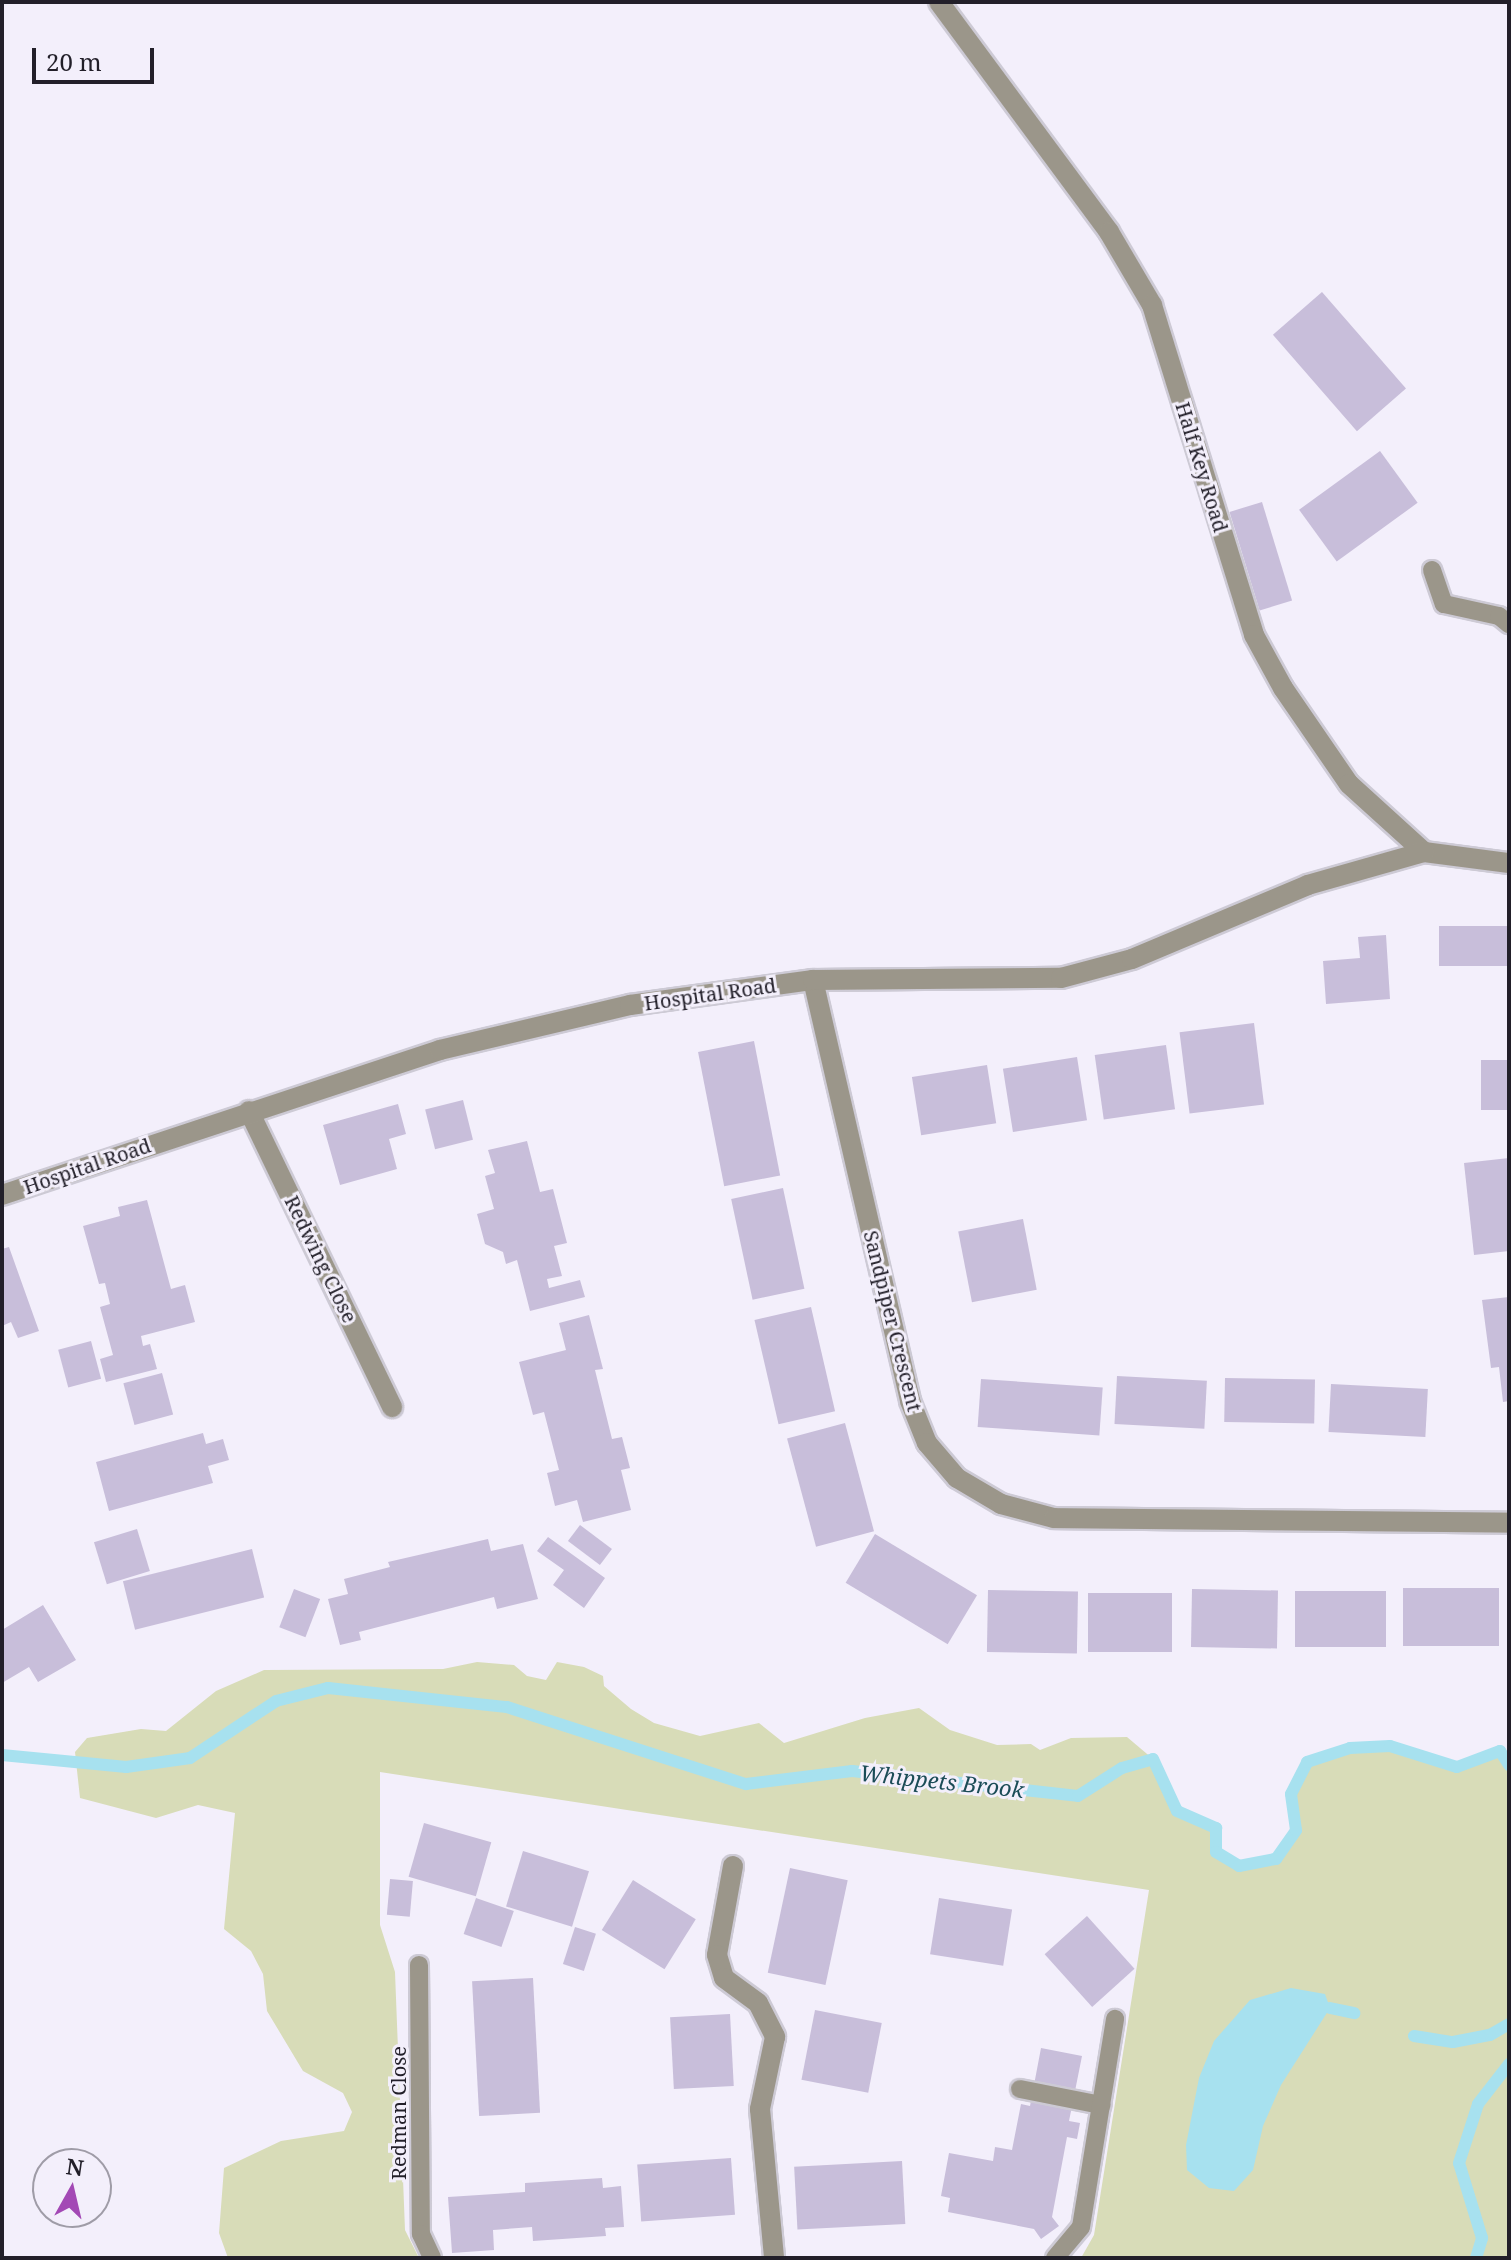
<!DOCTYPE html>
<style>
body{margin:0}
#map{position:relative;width:1511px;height:2260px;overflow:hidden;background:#f3effb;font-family:"Noto Serif",serif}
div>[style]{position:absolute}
.green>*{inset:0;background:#d8dcb8}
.water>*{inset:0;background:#a7e1ef}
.stream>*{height:12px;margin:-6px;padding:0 6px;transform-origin:6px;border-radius:6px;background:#a7e1ef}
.building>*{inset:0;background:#c8beda;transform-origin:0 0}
.roads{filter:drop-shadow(2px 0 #cdcad5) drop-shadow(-2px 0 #cdcad5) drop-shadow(0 2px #cdcad5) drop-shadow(0 -2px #cdcad5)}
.service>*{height:18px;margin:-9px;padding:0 9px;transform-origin:9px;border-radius:9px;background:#9b968a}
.minor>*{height:20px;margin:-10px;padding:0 10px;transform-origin:10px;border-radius:10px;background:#9b968a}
span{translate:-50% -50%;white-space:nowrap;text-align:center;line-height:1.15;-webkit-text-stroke:6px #f3effb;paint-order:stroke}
.street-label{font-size:20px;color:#221f29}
.water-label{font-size:22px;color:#1b4c57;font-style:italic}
.frame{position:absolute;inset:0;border:4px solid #221f29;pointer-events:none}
.north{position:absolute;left:32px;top:2148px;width:80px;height:80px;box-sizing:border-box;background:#f3effb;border:2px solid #9f9ca7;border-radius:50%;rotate:8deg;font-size:22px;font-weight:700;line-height:32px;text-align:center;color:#221f29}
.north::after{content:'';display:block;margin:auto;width:28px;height:36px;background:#a349b5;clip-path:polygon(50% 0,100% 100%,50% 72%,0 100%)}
.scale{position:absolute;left:32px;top:48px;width:122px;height:36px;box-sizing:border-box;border:4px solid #221f29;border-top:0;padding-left:10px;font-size:24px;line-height:28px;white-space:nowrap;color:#221f29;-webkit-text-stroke:6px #f3effb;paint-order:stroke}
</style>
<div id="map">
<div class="green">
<div style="clip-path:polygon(477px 1662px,514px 1665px,527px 1676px,546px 1680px,557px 1662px,584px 1667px,603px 1676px,604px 1686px,631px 1709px,654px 1723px,700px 1736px,759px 1723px,784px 1743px,865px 1718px,919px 1708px,950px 1730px,997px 1745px,1031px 1744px,1040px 1750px,1071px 1738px,1127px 1737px,1153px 1759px,1177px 1811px,1216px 1828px,1217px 1851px,1239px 1866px,1276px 1859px,1296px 1831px,1291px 1794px,1307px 1762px,1350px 1748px,1390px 1746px,1457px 1767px,1500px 1751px,1509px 1765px,1509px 2258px,1081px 2258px,1094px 2235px,1149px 1890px,380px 1772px,380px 1925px,395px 1972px,405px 2230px,419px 2258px,228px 2258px,219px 2233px,224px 2168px,281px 2141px,344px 2131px,352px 2112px,343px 2093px,303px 2071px,267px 2011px,263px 1974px,251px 1951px,224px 1929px,235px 1813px,198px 1805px,156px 1818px,80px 1798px,75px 1752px,87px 1738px,141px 1729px,166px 1731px,216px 1691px,264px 1670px,443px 1669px)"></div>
</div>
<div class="water">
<div style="clip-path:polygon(1291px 1988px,1325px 1994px,1330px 2008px,1281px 2085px,1263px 2126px,1253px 2170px,1234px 2191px,1209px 2188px,1187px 2170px,1186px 2145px,1199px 2078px,1214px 2041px,1250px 2000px)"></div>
</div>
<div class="stream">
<div style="left:2px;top:1755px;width:125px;rotate:5.5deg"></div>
<div style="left:126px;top:1767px;width:65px;rotate:-8deg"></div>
<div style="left:190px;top:1758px;width:103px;rotate:-33.5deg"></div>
<div style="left:276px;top:1701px;width:54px;rotate:-14deg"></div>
<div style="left:328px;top:1688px;width:180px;rotate:6.1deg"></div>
<div style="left:507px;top:1707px;width:251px;rotate:17.9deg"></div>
<div style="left:746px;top:1784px;width:107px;rotate:-7deg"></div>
<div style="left:852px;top:1771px;width:227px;rotate:6.3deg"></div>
<div style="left:1078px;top:1796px;width:52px;rotate:-32.5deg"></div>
<div style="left:1122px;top:1768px;width:32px;rotate:-16deg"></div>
<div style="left:1153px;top:1759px;width:57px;rotate:65.2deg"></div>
<div style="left:1177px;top:1811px;width:43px;rotate:23.6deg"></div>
<div style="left:1216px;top:1828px;width:24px;rotate:90deg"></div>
<div style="left:1216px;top:1852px;width:27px;rotate:31deg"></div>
<div style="left:1239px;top:1866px;width:38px;rotate:-11deg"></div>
<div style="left:1276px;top:1859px;width:35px;rotate:-55deg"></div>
<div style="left:1296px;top:1830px;width:36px;rotate:-98deg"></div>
<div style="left:1291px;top:1794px;width:36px;rotate:-63deg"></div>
<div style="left:1307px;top:1762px;width:45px;rotate:-18deg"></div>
<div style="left:1350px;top:1748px;width:40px;rotate:-2.9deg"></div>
<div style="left:1390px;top:1746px;width:70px;rotate:17.4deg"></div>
<div style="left:1457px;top:1767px;width:46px;rotate:-20.4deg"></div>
<div style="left:1500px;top:1751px;width:17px;rotate:57deg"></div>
<div style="left:1330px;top:2008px;width:25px;rotate:12deg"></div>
<div style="left:1414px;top:2036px;width:39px;rotate:9deg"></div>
<div style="left:1453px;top:2042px;width:38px;rotate:-11deg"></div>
<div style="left:1490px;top:2035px;width:22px;rotate:-30deg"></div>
<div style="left:1476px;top:2258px;width:21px;rotate:-73deg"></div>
<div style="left:1482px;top:2238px;width:78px;rotate:-107deg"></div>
<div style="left:1459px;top:2163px;width:62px;rotate:-72.1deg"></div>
<div style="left:1478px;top:2104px;width:51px;rotate:-52.2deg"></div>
</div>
<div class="building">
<div style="left:1322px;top:292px;width:128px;height:65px;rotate:49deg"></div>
<div style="left:1380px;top:451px;width:64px;height:100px;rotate:54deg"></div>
<div style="left:1262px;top:502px;width:103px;height:34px;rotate:73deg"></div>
<div style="left:1509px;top:926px;width:40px;height:70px;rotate:90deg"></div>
<div style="clip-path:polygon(1386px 935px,1390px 999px,1326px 1004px,1323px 961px,1360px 958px,1358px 937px)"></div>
<div style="left:1254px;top:1023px;width:82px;height:75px;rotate:83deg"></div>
<div style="left:754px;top:1041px;width:137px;height:57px;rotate:79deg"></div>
<div style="left:1166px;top:1045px;width:65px;height:72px;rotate:82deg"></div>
<div style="left:1077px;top:1057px;width:64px;height:75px;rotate:81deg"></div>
<div style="left:1509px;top:1060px;width:50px;height:28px;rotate:90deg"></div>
<div style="left:987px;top:1065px;width:59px;height:76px;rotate:81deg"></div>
<div style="left:463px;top:1100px;width:41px;height:39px;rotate:76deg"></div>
<div style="clip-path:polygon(398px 1104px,406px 1134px,389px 1139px,397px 1169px,340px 1185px,323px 1125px)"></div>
<div style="clip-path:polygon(527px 1141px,540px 1192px,553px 1189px,567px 1243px,554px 1246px,562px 1276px,547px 1279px,549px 1288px,580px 1280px,585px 1297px,530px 1311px,517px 1260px,506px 1264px,503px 1252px,485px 1244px,477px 1214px,494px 1209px,485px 1176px,495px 1173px,488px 1150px)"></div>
<div style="clip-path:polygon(1509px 1158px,1509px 1251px,1474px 1255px,1464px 1163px)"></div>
<div style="left:783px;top:1188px;width:103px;height:53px;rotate:78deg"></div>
<div style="clip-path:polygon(147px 1200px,171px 1289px,185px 1285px,195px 1322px,141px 1336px,143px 1346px,150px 1344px,157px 1369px,106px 1382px,100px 1359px,113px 1355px,100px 1307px,110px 1304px,105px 1283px,99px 1284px,83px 1226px,120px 1216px,118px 1207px)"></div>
<div style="left:1023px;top:1219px;width:72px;height:66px;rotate:79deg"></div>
<div style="clip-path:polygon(9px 1247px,39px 1331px,18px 1338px,11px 1322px,2px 1326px,2px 1249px)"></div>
<div style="clip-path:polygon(1509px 1297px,1509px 1401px,1503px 1402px,1499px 1367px,1491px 1368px,1482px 1300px)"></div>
<div style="left:811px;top:1307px;width:107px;height:58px;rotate:77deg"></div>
<div style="clip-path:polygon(589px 1315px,603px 1369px,595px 1370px,612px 1439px,622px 1437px,630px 1468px,621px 1470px,631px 1510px,583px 1522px,577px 1500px,555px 1506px,547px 1473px,559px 1470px,544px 1412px,533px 1415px,519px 1362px,566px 1350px,559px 1323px)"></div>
<div style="left:91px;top:1341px;width:39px;height:34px;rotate:75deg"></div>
<div style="left:162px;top:1373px;width:43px;height:40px;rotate:75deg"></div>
<div style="left:1117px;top:1376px;width:90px;height:48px;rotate:3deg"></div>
<div style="left:1225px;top:1378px;width:90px;height:44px;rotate:1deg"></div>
<div style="left:981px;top:1379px;width:122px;height:48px;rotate:4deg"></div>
<div style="left:1331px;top:1384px;width:97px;height:48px;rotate:3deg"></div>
<div style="left:845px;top:1423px;width:112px;height:60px;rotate:75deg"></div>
<div style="clip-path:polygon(203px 1433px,206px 1444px,223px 1439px,229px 1460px,208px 1466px,213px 1483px,109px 1511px,96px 1462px)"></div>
<div style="left:580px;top:1525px;width:40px;height:20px;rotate:37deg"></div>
<div style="left:137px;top:1529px;width:44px;height:45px;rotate:73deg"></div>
<div style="left:875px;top:1534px;width:119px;height:57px;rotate:31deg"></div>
<div style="clip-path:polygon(548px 1537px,605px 1578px,584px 1608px,553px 1585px,564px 1570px,537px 1551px)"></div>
<div style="clip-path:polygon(488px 1539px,491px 1551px,523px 1544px,538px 1599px,497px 1609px,494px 1597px,359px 1632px,361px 1640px,340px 1645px,328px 1599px,348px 1594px,344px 1579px,390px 1567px,388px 1562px)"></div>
<div style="left:252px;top:1549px;width:50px;height:133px;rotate:76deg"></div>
<div style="left:1403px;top:1588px;width:96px;height:58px"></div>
<div style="left:294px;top:1589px;width:28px;height:41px;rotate:21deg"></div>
<div style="left:1192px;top:1589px;width:86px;height:58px;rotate:1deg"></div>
<div style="left:988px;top:1590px;width:90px;height:62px;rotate:1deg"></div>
<div style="left:1295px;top:1591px;width:91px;height:56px"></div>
<div style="left:1088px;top:1593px;width:84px;height:59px"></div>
<div style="clip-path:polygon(43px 1605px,76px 1660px,38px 1682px,29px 1667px,2px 1683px,2px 1630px)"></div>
<div style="left:424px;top:1823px;width:70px;height:56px;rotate:16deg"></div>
<div style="left:523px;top:1851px;width:69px;height:58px;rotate:17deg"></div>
<div style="left:790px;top:1868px;width:59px;height:107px;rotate:12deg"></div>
<div style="left:390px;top:1879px;width:23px;height:36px;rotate:5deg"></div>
<div style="left:633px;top:1880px;width:74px;height:59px;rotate:32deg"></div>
<div style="left:476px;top:1898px;width:40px;height:38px;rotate:19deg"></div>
<div style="left:939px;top:1898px;width:74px;height:57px;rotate:9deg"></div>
<div style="left:1087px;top:1916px;width:71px;height:57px;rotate:48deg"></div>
<div style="left:575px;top:1927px;width:22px;height:39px;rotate:18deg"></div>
<div style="left:533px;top:1978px;width:135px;height:61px;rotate:87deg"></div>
<div style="left:815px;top:2010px;width:68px;height:71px;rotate:11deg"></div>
<div style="left:730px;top:2014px;width:72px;height:60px;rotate:87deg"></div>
<div style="clip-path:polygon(1041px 2048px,1082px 2056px,1069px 2121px,1080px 2123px,1077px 2139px,1067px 2137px,1052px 2217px,1059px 2226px,1041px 2239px,1034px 2229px,948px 2212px,950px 2198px,941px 2196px,949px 2153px,993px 2161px,995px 2147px,1012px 2150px,1021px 2104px,1030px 2106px)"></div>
<div style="left:731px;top:2158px;width:57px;height:94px;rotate:86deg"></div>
<div style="left:902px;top:2161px;width:63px;height:108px;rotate:87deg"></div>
<div style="clip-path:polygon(602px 2178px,603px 2188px,621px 2186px,624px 2227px,605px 2228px,606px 2236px,533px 2241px,532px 2227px,493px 2230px,494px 2250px,452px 2253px,448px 2197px,525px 2192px,525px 2183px)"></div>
</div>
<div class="roads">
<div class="service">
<div style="left:1432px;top:570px;width:36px;rotate:71deg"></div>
<div style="left:1444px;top:604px;width:56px;rotate:12.3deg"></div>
<div style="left:1499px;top:616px;width:13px;rotate:39deg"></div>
<div style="left:419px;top:1965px;width:269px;rotate:89.6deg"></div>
<div style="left:421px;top:2234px;width:26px;rotate:65deg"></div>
<div style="left:1020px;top:2089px;width:83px;rotate:11.2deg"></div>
<div style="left:1055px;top:2258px;width:40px;rotate:-50deg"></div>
<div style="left:1081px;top:2227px;width:211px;rotate:-80.7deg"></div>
</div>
<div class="minor">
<div style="left:939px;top:2px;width:286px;rotate:53.5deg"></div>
<div style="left:1109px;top:232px;width:85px;rotate:59.5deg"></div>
<div style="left:1152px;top:305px;width:345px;rotate:72.8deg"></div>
<div style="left:1254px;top:635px;width:60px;rotate:61.3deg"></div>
<div style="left:1283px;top:688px;width:116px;rotate:55.5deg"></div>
<div style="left:1349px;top:784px;width:101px;rotate:42.2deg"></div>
<div style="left:1424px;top:852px;width:86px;rotate:7.4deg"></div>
<div style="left:813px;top:980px;width:432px;rotate:77deg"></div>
<div style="left:910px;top:1401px;width:45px;rotate:68deg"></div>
<div style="left:927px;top:1443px;width:46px;rotate:49.4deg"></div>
<div style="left:957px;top:1478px;width:51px;rotate:30.6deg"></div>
<div style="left:1001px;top:1504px;width:55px;rotate:14.8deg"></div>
<div style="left:1054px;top:1518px;width:455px;rotate:0.6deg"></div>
<div style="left:249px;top:1111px;width:329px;rotate:64.2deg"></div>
<div style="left:2px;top:1195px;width:461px;rotate:-18.3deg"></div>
<div style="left:440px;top:1050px;width:195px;rotate:-13.3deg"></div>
<div style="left:630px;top:1005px;width:185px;rotate:-7.8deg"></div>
<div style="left:813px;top:980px;width:248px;rotate:-0.5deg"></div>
<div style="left:1061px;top:978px;width:73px;rotate:-15deg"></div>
<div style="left:1132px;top:959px;width:191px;rotate:-22.8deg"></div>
<div style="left:1308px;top:885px;width:121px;rotate:-15.9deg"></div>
<div style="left:733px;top:1866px;width:90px;rotate:100.2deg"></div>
<div style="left:717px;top:1955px;width:24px;rotate:73deg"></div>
<div style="left:724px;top:1978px;width:42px;rotate:36.3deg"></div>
<div style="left:758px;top:2003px;width:38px;rotate:63deg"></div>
<div style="left:775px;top:2037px;width:74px;rotate:101.8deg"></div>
<div style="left:760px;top:2109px;width:150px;rotate:84.6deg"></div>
</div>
</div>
<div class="street-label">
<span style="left:1202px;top:467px;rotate:73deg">Half Key Road</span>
<span style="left:710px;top:994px;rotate:-8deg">Hospital Road</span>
<span style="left:87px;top:1166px;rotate:-19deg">Hospital Road</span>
<span style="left:321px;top:1259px;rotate:64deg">Redwing Close</span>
<span style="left:893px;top:1321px;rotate:76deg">Sandpiper Crescent</span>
<span style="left:398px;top:2113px;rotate:-90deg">Redman Close</span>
</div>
<div class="water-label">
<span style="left:942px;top:1781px;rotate:6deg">Whippets Brook</span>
</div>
<div class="frame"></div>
<div class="north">N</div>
<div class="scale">20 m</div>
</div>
